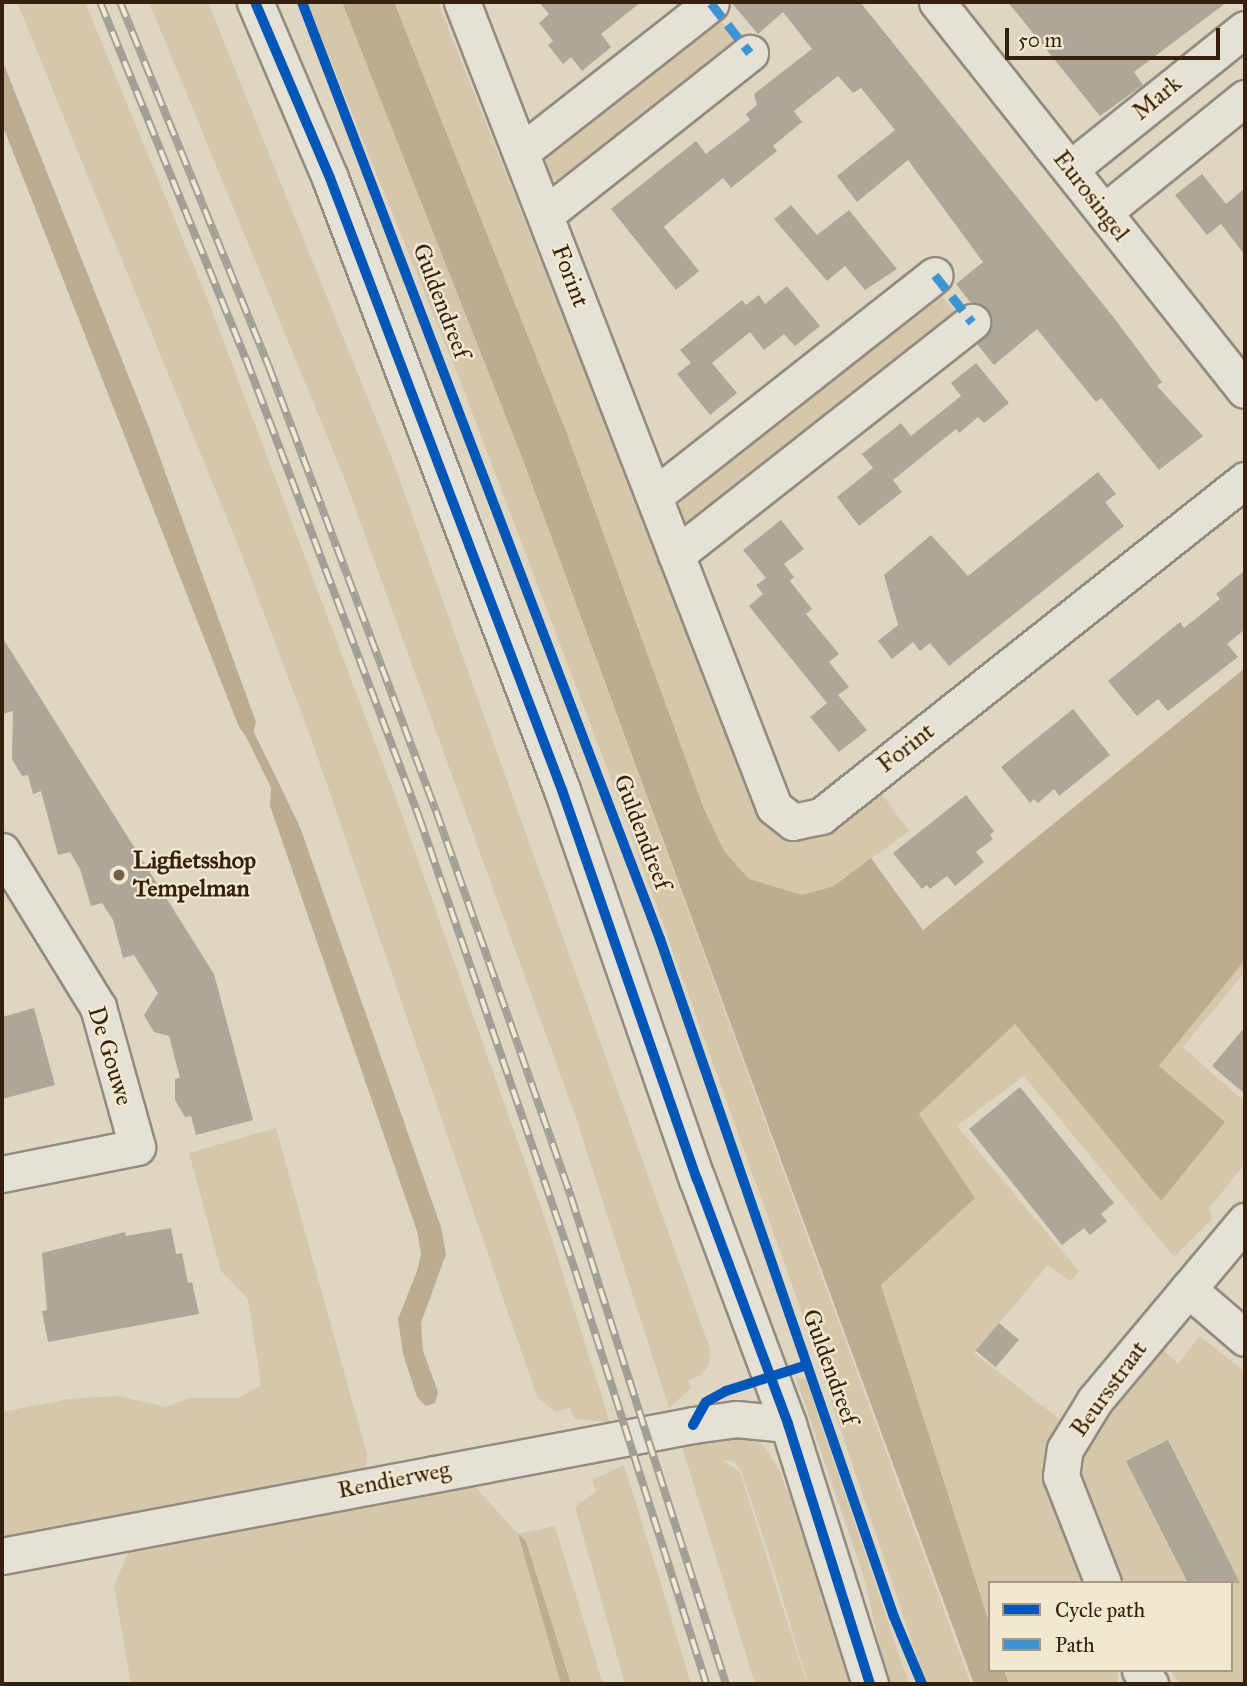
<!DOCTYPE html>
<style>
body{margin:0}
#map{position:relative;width:1247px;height:1686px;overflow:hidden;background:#dfd6c2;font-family:"IM FELL Great Primer",serif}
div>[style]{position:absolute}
.green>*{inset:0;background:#d5c7ab;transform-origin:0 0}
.water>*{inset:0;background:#bcad92}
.stream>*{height:9px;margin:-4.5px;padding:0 4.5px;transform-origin:4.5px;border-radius:4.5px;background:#bcad92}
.building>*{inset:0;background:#aea697;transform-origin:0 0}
.roads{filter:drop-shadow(2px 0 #938b7d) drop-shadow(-2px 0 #938b7d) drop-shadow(0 2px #938b7d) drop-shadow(0 -2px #938b7d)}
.minor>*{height:35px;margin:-17.5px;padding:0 17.5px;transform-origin:17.5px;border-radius:17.5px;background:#e6e1d7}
.rail>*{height:8px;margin-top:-4px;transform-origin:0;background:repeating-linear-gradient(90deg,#f2e8d0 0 16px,#a49f96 0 32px);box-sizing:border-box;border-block:2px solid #a49f96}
.quiet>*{height:9px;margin-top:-4.5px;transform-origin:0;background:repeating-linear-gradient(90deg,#3e94d2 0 18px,transparent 0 27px)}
.cycleway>*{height:10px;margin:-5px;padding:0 5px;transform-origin:5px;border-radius:5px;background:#0057b8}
.dots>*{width:19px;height:19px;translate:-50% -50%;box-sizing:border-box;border:4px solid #f2e8d0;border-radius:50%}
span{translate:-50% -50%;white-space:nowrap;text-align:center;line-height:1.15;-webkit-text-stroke:5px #f2e8d0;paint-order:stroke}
.street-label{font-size:24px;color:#35200d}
.poi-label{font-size:24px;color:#35200d;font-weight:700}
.left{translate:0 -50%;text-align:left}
.frame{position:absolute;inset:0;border:4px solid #35200d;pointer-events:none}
.legend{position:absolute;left:988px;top:1581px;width:245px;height:91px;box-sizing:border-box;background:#f2e8d0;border:2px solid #a69882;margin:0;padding:9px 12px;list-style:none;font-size:21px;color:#35200d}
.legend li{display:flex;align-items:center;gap:14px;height:35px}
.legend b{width:35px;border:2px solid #a69882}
.scale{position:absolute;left:1005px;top:28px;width:215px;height:32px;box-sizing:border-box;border:4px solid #35200d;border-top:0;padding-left:9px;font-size:21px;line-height:24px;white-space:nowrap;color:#35200d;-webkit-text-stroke:5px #f2e8d0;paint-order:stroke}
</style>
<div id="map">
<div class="green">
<div style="clip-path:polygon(17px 2px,85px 2px,208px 300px,399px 806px,549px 1230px,610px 1422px,574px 1419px,570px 1408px,556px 1412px,537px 1397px,311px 738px,241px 553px)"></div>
<div style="clip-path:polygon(149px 2px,208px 2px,393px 461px,710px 1349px,709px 1365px,701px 1375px,688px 1380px,691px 1388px,669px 1408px,575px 1115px,345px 480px)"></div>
<div style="clip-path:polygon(307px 2px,342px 2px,523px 460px,971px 1684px,926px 1684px,794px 1290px,613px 784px,459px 378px)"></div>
<div style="clip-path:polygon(394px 2px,438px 2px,748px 784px,789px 834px,818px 836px,878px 789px,909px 831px,834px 886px,802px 895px,779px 891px,749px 879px,724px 851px,704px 809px,566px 431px)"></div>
<div style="clip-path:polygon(719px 18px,742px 46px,563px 182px,545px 178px,544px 158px)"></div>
<div style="clip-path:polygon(936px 289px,960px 318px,691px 524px,678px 523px,676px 515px,687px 490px)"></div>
<div style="clip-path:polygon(1245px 960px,1245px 972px,1183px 1047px,1245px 1102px,1245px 1164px,1209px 1208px,1212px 1219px,1174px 1257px,1024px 1076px,957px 1126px,1079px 1271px,1070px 1281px,1048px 1265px,974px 1353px,1062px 1421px,1092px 1583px,990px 1583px,990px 1625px,881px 1284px,975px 1198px,919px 1114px,1015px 1023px,1161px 1200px,1159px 1067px)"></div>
<div style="clip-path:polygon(276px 1128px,367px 1454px,366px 1474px,2px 1545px,2px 1412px,68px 1399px,118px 1396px,166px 1407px,189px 1398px,238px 1398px,261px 1385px,248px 1299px,221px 1271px,189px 1153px)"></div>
<div style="clip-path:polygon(1200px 1336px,1245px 1372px,1245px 1684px,1180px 1684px,1170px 1670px,1231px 1670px,1231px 1583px,1121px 1583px,1080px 1486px,1079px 1451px,1157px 1343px,1178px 1364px)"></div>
<div style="clip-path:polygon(796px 1378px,806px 1379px,909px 1684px,888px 1684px,865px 1581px)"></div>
<div style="clip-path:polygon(740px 1430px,763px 1445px,778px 1468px,815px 1557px,857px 1684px,808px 1684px,769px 1554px,741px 1471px,734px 1462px,723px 1460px,740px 1472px,807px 1684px,755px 1684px,678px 1434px)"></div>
<div style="clip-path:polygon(624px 1465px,662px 1587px,691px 1684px,625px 1684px,575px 1507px,596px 1491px,592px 1480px)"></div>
<div style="clip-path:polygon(463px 1473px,518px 1534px,555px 1526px,603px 1684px,571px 1684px,526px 1541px,518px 1535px,561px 1684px,131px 1684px,114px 1586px,132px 1543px)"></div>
<div style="left:1004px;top:1670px;width:114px;height:15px"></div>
</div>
<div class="water">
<div style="clip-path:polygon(342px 2px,394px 2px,566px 431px,704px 809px,724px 851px,749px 879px,802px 895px,834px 886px,871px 858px,923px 930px,1245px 668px,1245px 960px,1159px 1066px,1225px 1122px,1161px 1201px,1015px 1024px,919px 1114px,975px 1198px,881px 1285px,990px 1625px,990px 1670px,1004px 1670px,1009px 1684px,974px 1684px,523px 460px)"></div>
<div style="clip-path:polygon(2px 60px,148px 425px,256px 722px,253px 733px,245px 735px,239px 727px,2px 124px)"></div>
<div style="clip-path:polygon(280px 786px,300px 827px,441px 1227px,446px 1254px,421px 1323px,423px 1351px,438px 1392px,435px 1403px,426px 1406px,417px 1397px,403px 1354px,398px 1319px,417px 1271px,421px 1254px,417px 1231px,270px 806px,271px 789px)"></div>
<div style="clip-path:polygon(518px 1534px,526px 1541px,571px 1684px,561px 1684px)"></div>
</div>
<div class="stream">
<div style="left:249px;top:733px;width:61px;rotate:63.9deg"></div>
</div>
<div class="building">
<div style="clip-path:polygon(539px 2px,641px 2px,601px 34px,611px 47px,582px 71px,571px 57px,563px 64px,548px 45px,553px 41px,539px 23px,549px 14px)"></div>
<div style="clip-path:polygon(731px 2px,860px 2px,1114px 318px,1162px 382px,1157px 386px,1203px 436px,1159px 470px,1101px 398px,1096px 402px,1037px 329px,994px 365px,977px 344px,991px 329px,988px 310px,970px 302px,956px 284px,983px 262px,908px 160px,857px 202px,837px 176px,895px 130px,861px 88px,853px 93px,838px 76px,794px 111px,802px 122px,773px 146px,777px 151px,731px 188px,723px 178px,667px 224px,664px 227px,699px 271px,676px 290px,611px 209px,696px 141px,706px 154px,750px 120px,746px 114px,757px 105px,754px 94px,812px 49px,783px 12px,758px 34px)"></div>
<div style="clip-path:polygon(1008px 2px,1227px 2px,1134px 72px,1143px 85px,1100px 116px)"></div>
<div style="clip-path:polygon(1202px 174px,1226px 204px,1245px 188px,1245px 255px,1221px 224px,1207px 235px,1175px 195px)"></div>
<div style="clip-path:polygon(791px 205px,817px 235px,849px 210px,897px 269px,865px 290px,845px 266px,827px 281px,774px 219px)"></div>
<div style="clip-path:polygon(787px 286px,820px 326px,795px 346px,784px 334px,764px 350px,750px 332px,712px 363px,737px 393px,710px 415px,677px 374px,691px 363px,680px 350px,742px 300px,746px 305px,759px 295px,765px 304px)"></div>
<div style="clip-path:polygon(976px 363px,1009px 403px,984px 423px,978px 417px,959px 433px,956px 429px,893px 480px,902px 492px,859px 526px,837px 497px,873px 468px,862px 454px,901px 423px,911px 436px,961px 396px,951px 383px)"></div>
<div style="clip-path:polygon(1098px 472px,1116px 494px,1105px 502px,1124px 526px,949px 666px,930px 643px,920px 651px,913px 642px,892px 659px,878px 641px,898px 625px,884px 575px,931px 535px,968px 576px)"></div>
<div style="clip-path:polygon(781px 520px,804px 549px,784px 564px,794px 577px,790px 581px,812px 609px,806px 614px,839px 654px,829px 662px,849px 687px,838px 695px,867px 730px,839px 752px,810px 717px,827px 703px,749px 606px,763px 594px,756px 585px,766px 578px,743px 550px)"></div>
<div style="clip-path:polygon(1245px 570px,1245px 629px,1227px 644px,1238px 657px,1168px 711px,1158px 699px,1137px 716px,1108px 681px,1180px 622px,1184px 628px,1220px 599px,1216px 594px)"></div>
<div style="clip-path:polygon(2px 637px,214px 974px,253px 1120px,196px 1135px,191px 1116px,185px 1117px,175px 1100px,175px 1079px,180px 1078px,169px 1036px,154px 1032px,144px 1015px,158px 993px,134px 955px,123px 958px,113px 920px,102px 903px,91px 906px,80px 869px,70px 852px,58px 855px,41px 791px,33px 794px,28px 775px,22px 776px,12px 759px,13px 711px,2px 714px)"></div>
<div style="clip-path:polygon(1073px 709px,1110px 755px,1059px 796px,1054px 789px,1038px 803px,1034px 799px,1030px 803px,1001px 767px)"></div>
<div style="clip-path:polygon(966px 795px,994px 831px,990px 835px,993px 839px,976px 852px,984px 862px,955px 886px,947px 876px,930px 889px,927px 885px,922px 889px,893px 853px)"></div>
<div style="clip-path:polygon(34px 1008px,55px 1085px,2px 1099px,2px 1017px)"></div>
<div style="clip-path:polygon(1245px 1027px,1245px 1094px,1212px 1066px)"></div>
<div style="clip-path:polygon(1020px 1087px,1114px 1203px,1101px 1214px,1107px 1221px,1090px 1235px,1084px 1228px,1062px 1245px,969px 1129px)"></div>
<div style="clip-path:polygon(171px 1228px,176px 1254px,182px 1253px,188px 1283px,192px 1282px,199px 1314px,48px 1342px,42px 1311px,47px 1310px,42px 1253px,125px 1232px,126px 1236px)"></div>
<div style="left:999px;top:1323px;width:26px;height:36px;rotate:40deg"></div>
<div style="clip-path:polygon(1168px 1440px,1240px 1583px,1188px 1583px,1126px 1461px)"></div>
</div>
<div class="roads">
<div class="minor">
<div style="left:255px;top:2px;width:191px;rotate:66.9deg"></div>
<div style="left:330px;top:178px;width:654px;rotate:69.24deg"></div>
<div style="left:562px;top:790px;width:412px;rotate:70.9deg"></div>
<div style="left:697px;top:1179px;width:261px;rotate:69.6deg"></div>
<div style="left:788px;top:1424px;width:273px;rotate:72.5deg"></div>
<div style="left:462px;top:2px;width:863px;rotate:68.81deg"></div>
<div style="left:774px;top:807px;width:24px;rotate:38deg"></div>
<div style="left:793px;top:822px;width:29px;rotate:-12deg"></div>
<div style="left:821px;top:816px;width:541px;rotate:-38.4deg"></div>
<div style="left:937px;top:2px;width:495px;rotate:51.6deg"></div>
<div style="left:521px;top:152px;width:241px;rotate:-38.1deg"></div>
<div style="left:1070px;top:169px;width:224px;rotate:-38.7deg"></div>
<div style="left:1104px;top:212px;width:181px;rotate:-39deg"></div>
<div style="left:546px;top:214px;width:260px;rotate:-38.3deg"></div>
<div style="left:654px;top:496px;width:357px;rotate:-38.2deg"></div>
<div style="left:676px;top:555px;width:377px;rotate:-38.2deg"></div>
<div style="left:2px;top:851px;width:183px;rotate:58.4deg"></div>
<div style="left:98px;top:1007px;width:145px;rotate:74.4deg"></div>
<div style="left:137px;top:1147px;width:138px;rotate:168.7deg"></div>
<div style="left:1188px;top:1289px;width:75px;rotate:40.7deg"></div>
<div style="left:2px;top:1556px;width:703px;rotate:-10.73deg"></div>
<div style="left:693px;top:1425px;width:43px;rotate:-7.9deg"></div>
<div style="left:736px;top:1419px;width:52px;rotate:5.5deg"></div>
<div style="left:1103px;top:1583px;width:115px;rotate:-111.4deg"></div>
<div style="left:1061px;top:1476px;width:27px;rotate:-82deg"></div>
<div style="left:1065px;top:1449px;width:57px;rotate:-58.5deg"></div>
<div style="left:1095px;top:1400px;width:234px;rotate:-50deg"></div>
<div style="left:1140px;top:1670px;width:17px;rotate:54deg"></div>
</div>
</div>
<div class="rail">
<div style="left:100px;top:2px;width:386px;rotate:67.8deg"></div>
<div style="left:246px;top:359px;width:490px;rotate:69.3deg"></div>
<div style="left:419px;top:817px;width:482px;rotate:71deg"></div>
<div style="left:576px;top:1273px;width:431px;rotate:72.4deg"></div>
<div style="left:120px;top:2px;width:394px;rotate:67.8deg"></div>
<div style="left:269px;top:367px;width:474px;rotate:69.4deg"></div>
<div style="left:436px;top:811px;width:409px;rotate:70.7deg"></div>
<div style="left:571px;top:1197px;width:511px;rotate:72.35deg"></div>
</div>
<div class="quiet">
<div style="left:711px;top:3px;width:63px;rotate:52deg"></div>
<div style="left:935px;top:275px;width:60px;rotate:51.8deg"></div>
</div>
<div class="cycleway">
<div style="left:255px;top:2px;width:191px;rotate:66.9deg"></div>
<div style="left:330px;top:178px;width:654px;rotate:69.24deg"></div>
<div style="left:562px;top:790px;width:412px;rotate:70.9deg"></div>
<div style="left:697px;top:1179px;width:261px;rotate:69.6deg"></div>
<div style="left:788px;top:1424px;width:273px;rotate:72.5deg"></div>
<div style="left:302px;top:2px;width:1003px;rotate:69.09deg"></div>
<div style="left:660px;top:939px;width:717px;rotate:70.96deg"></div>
<div style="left:894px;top:1617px;width:73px;rotate:67.3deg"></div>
<div style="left:693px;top:1425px;width:26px;rotate:-61deg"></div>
<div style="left:706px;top:1402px;width:23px;rotate:-29deg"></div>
<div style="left:726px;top:1391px;width:85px;rotate:-17.8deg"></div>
</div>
<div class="dots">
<div style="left:119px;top:875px;background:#70604c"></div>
</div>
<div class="street-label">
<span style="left:1157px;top:98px;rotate:-40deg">Mark</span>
<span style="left:1091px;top:196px;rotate:52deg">Eurosingel</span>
<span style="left:570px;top:276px;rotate:69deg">Forint</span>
<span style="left:441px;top:301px;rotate:69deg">Guldendreef</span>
<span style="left:906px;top:748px;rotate:-38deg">Forint</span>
<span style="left:642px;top:832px;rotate:69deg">Guldendreef</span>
<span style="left:110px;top:1056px;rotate:73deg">De Gouwe</span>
<span style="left:830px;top:1367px;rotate:70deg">Guldendreef</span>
<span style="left:1109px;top:1389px;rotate:-54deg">Beursstraat</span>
<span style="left:394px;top:1480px;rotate:-11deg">Rendierweg</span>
</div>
<div class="poi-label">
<span class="left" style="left:133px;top:875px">Ligfietsshop<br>Tempelman</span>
</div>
<div class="frame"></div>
<ul class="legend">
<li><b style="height:9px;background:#0057b8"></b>Cycle path</li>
<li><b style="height:9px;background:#3e94d2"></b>Path</li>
</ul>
<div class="scale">50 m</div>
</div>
